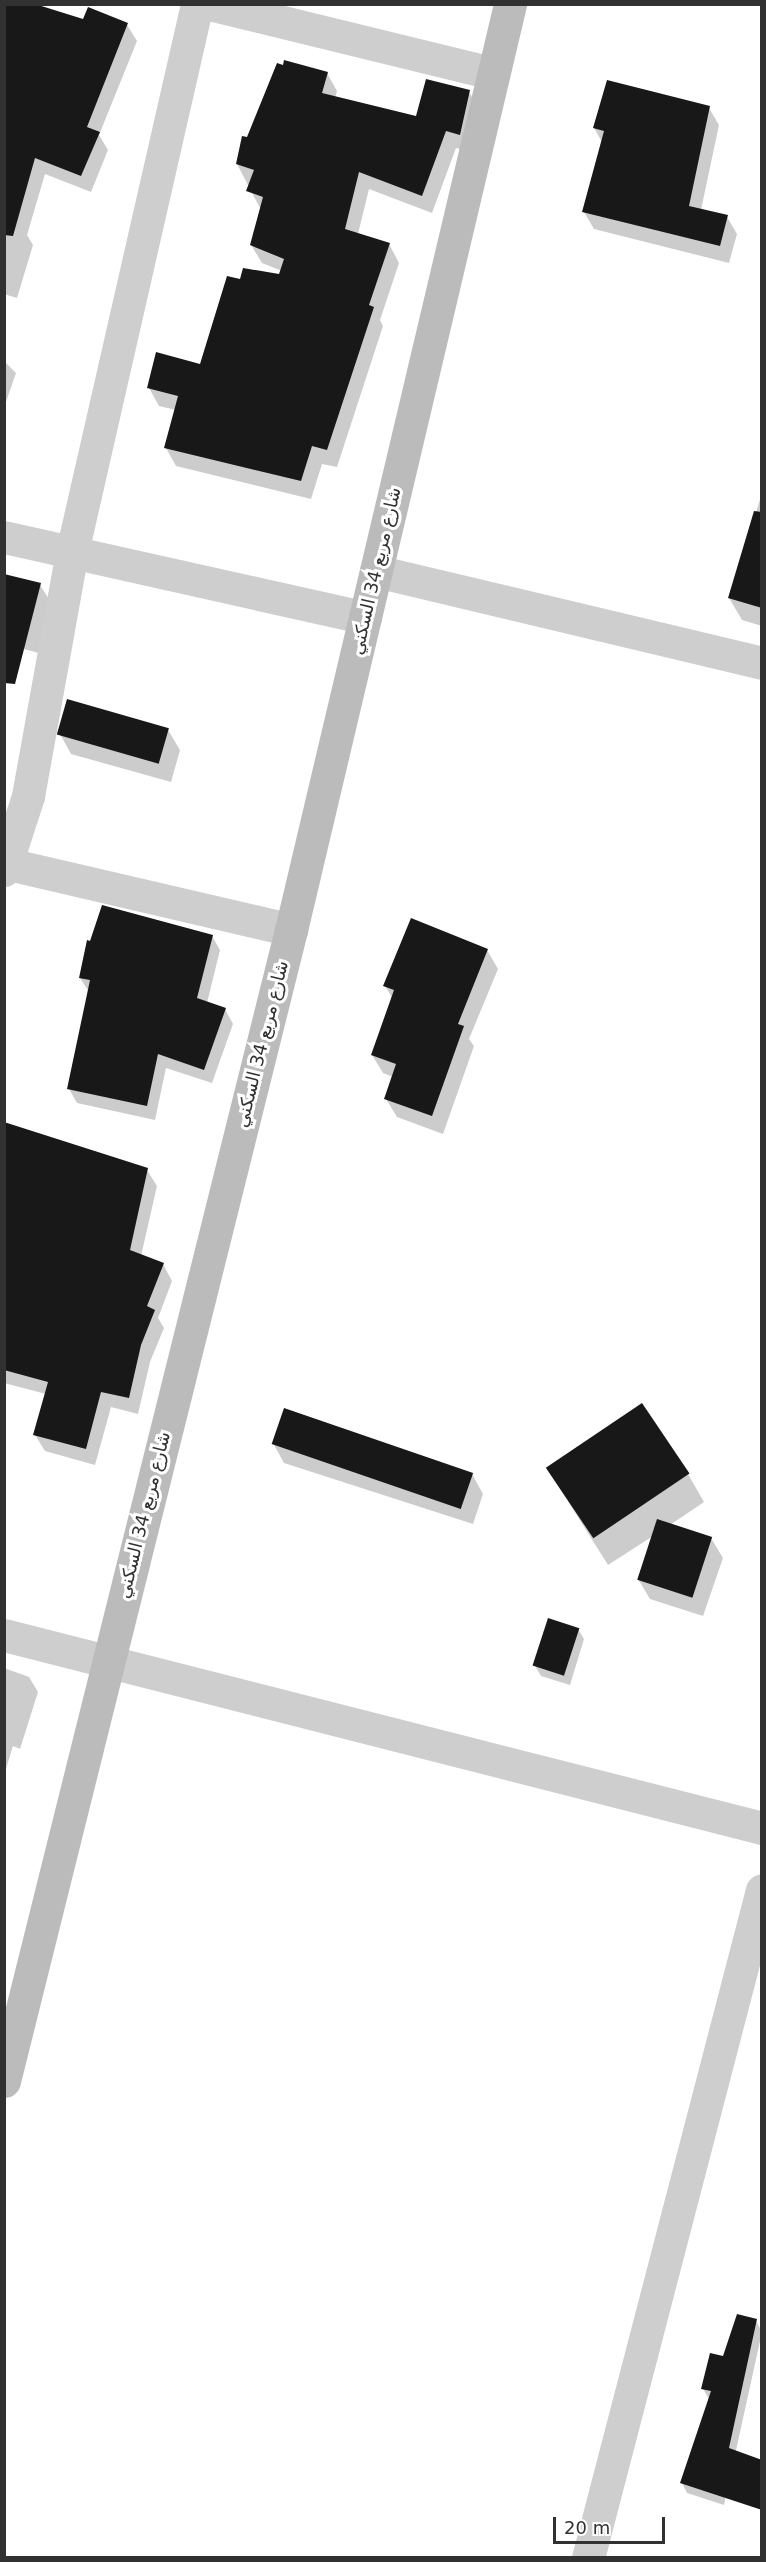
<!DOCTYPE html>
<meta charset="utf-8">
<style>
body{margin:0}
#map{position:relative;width:766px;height:2562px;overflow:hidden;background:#fff;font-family:"DejaVu Sans","Noto Sans Arabic",sans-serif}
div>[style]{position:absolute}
.shadow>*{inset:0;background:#0003}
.building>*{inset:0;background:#181818;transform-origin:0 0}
.street>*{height:33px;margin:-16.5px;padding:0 16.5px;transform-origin:16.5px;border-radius:16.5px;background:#cecece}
.secondary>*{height:33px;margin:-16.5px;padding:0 16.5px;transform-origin:16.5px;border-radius:16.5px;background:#bbb}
span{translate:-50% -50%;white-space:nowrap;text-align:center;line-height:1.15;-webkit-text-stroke:6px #fff;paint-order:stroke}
.street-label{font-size:18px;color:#313131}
.frame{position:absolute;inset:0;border:6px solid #313131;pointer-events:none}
.scale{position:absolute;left:553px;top:2517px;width:112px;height:27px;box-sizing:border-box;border:3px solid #313131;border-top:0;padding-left:8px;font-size:18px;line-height:21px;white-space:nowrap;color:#313131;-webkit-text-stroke:4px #fff;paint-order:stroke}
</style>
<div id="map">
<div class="shadow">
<div style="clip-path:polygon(4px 4px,84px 21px,127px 25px,137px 41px,99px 135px,108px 150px,91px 192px,45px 174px,27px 235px,33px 245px,17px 298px,4px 294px)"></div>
<div style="clip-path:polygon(327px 73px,337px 91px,335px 98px,417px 118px,469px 92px,480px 110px,470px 152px,456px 148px,432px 213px,369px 189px,358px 234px,389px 244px,399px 263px,380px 320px,383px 326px,337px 467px,322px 464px,311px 499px,176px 466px,166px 448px,176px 410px,159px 406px,149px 388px,201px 365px,241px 281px,280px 276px,282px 271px,262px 263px,251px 245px,261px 210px,237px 164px,248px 139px)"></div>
<div style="clip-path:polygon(709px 108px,719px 125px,701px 210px,727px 217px,737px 234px,729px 263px,594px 229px,584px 212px,602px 142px,594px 128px)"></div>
<div style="clip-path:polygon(4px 361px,16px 373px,6px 402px,4px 402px)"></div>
<div style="clip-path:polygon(762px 493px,762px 626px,742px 620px,729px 598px)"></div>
<div style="clip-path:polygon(40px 585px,52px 604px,39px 653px,8px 645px)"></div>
<div style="clip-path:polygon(168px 730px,180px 750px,171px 782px,71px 754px,60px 734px)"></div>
<div style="clip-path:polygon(212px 936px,220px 950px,207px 1003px,225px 1009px,233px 1024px,212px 1083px,166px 1068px,155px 1120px,77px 1103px,69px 1089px,89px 992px,80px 978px)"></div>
<div style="clip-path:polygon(487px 950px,498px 969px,469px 1039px,474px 1046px,443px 1134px,397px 1117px,386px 1099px,393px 1077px,383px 1073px,372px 1055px,393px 999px,385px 986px)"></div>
<div style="clip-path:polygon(4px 1137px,147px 1170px,157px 1186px,141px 1256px,163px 1264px,172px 1281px,158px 1318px,164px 1328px,150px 1362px,138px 1414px,111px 1407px,95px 1465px,45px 1451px,35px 1435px,46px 1394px,4px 1383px)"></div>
<div style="clip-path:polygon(273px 1443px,472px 1474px,483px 1494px,473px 1524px,284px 1463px)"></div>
<div style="clip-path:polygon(547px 1468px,688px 1474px,704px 1502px,670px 1525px,711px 1538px,723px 1558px,703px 1616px,650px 1599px,638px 1579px,653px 1536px,608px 1565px)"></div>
<div style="clip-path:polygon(578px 1629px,584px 1639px,570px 1685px,541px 1676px,535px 1666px)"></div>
<div style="clip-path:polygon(4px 1668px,29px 1677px,38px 1692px,20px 1749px,13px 1746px,4px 1775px)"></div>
<div style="clip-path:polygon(756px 2321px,762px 2332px,724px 2505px,687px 2493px,682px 2483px,709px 2399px,703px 2389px)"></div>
</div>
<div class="building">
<div style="clip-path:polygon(4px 4px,35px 4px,83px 19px,88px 7px,128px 23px,87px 127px,100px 132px,81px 176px,35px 158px,13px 236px,4px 235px)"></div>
<div style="clip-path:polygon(284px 60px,328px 72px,322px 93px,416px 116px,426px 79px,470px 90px,460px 135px,446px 131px,422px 196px,359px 172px,345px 229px,390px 243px,369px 305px,374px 307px,327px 450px,312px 446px,301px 481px,164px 448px,178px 396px,147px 388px,156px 352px,200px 364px,227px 276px,240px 279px,243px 268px,279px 274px,284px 259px,250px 245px,263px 197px,246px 191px,254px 170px,236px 164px,242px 136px,247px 137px,277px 63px,283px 65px)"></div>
<div style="clip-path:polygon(607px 80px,710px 106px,689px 206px,728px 215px,720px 246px,582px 212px,604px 131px,593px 128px)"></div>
<div style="clip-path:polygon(754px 511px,762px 512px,762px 608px,728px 598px)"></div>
<div style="clip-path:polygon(4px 574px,41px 583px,15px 684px,4px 683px)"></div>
<div style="left:67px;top:699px;width:106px;height:37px;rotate:16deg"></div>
<div style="clip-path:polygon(102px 905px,213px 935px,197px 998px,226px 1008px,204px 1070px,158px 1054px,147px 1106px,67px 1089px,90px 980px,79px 978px,87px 940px,90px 941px)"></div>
<div style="clip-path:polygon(411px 918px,488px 949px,458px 1024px,464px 1026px,432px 1116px,384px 1099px,396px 1064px,371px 1055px,394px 990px,383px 986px)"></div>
<div style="clip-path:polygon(4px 1122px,148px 1168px,130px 1250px,164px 1263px,147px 1306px,155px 1310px,141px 1345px,129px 1398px,101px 1392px,86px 1449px,33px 1435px,48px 1382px,4px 1370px)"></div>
<div style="left:642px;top:1403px;width:85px;height:116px;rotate:56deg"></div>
<div style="left:284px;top:1408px;width:200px;height:38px;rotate:19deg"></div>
<div style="left:657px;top:1519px;width:58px;height:64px;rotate:18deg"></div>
<div style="left:548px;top:1618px;width:33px;height:50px;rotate:18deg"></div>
<div style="clip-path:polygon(737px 2314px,757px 2319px,729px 2448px,762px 2460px,762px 2510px,680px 2483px,711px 2391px,701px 2389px,710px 2353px,723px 2356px)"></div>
</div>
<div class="street">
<div style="left:209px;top:4px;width:292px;rotate:13.7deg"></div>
<div style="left:4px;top:537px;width:370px;rotate:12.6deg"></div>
<div style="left:376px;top:571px;width:397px;rotate:13.4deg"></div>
<div style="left:4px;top:863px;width:295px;rotate:13.1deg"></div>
<div style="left:4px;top:870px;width:78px;rotate:-72deg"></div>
<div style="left:28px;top:796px;width:248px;rotate:-79.8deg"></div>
<div style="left:72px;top:552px;width:562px;rotate:-77.15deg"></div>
<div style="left:4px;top:1635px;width:782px;rotate:14.28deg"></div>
<div style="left:588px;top:2558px;width:690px;rotate:-75.4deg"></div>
</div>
<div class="secondary">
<div style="left:4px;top:2081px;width:1186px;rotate:-76deg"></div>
<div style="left:291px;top:930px;width:952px;rotate:-76.69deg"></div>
</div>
<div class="street-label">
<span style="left:376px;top:571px;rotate:-77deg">شارع مربع 34 السكني</span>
<span style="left:262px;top:1044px;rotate:-76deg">شارع مربع 34 السكني</span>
<span style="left:144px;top:1515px;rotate:-76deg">شارع مربع 34 السكني</span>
</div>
<div class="frame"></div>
<div class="scale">20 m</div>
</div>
